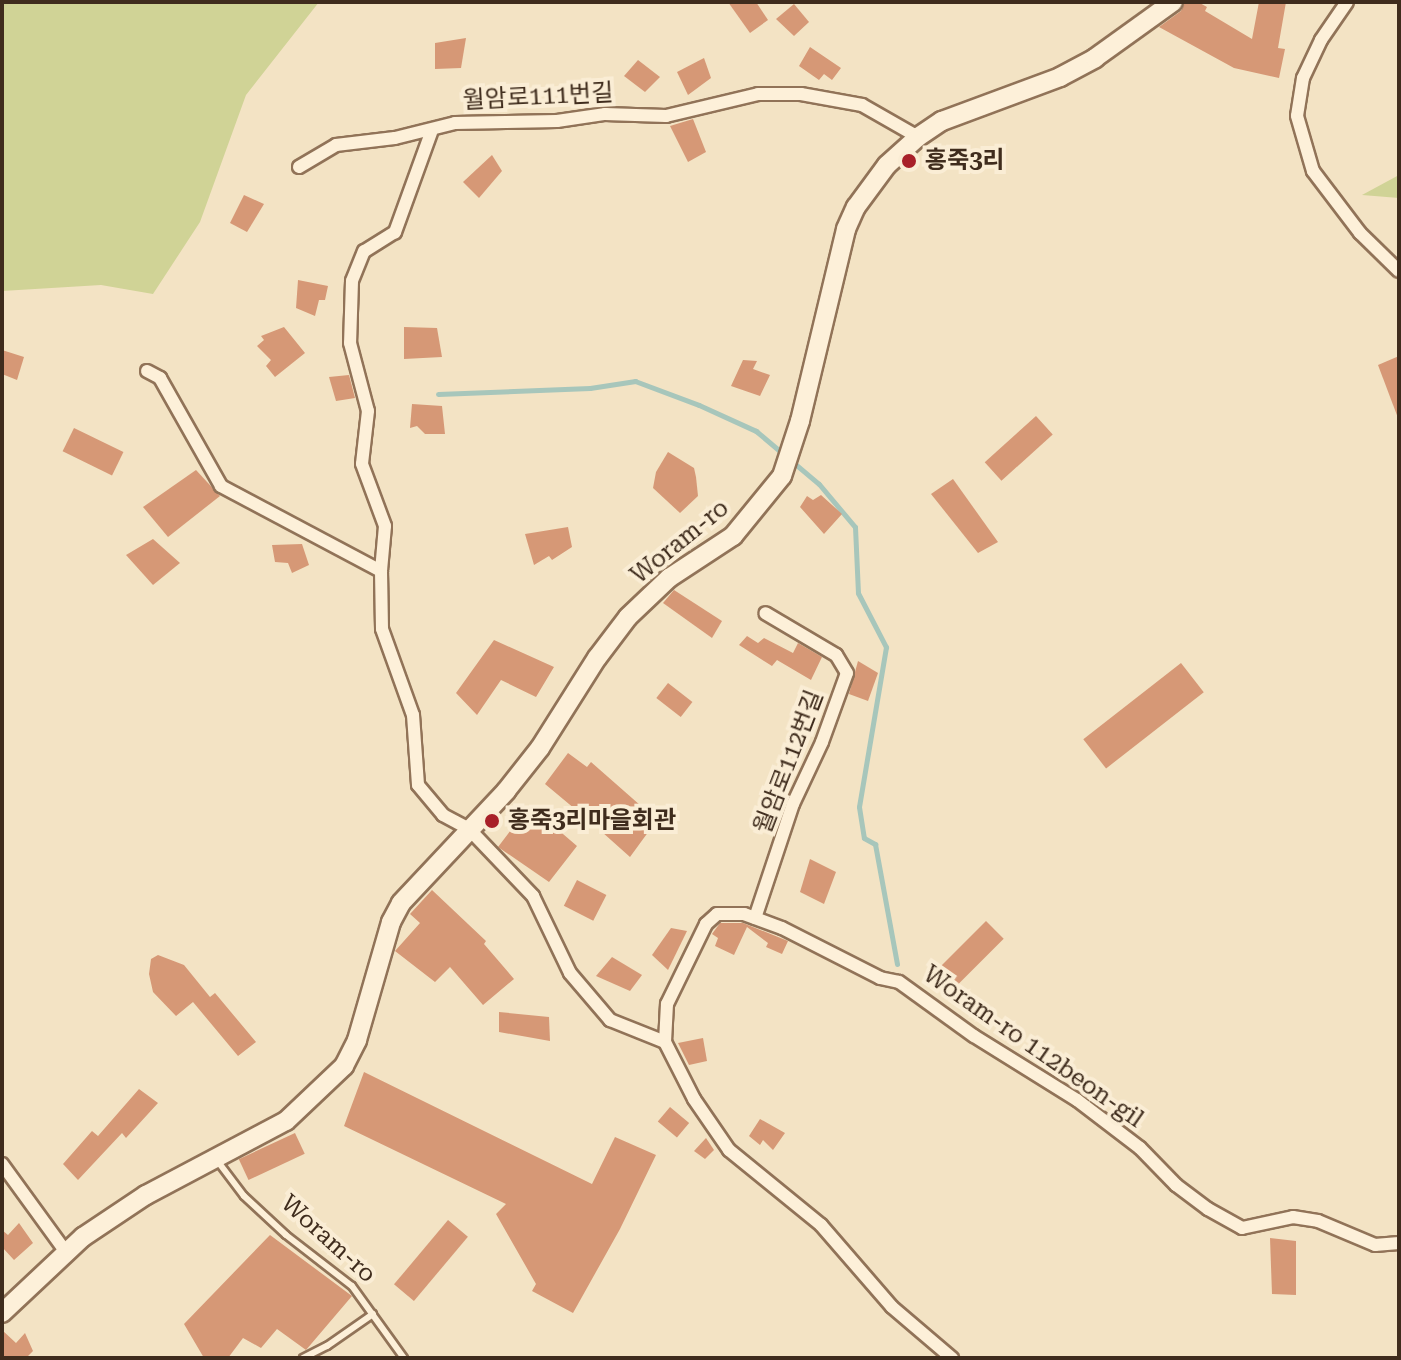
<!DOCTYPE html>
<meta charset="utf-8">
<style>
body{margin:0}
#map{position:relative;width:1401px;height:1360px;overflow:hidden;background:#f3e3c4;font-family:"Roboto Serif","Noto Sans KR",serif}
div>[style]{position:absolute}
.green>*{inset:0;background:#d0d396}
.stream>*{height:5px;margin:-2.5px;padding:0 2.5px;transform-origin:2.5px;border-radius:2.5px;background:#a7c6bb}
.building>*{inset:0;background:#d69876;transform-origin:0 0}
.roads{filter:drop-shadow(2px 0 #917358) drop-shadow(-2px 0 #917358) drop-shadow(0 2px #917358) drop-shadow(0 -2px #917358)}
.lane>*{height:6px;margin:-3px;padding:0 3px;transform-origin:3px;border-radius:3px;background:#fdf0d9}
.street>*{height:12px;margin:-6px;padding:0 6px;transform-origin:6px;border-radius:6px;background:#fdf0d9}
.secondary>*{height:18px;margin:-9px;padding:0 9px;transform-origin:9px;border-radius:9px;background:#fdf0d9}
.dots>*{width:22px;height:22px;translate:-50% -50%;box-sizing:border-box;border:4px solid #faedd5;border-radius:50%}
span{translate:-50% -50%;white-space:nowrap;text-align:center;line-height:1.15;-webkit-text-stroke:8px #faedd5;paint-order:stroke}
.street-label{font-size:24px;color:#3f2c1d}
.poi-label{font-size:24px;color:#3f2c1d;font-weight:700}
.left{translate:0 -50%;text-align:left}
.frame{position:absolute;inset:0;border:4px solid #3f2c1d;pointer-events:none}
</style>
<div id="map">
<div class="green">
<div style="clip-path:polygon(2px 2px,319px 2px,246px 95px,200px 222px,153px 294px,101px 285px,2px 291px)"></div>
<div style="clip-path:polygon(1399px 175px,1399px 198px,1362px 195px)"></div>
</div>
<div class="stream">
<div style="left:438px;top:394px;width:152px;rotate:-2.3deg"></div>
<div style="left:590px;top:388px;width:46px;rotate:-8.8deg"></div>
<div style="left:635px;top:381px;width:68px;rotate:20.6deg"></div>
<div style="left:699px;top:405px;width:63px;rotate:24.5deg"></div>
<div style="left:756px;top:431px;width:82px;rotate:40.1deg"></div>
<div style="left:819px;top:484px;width:56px;rotate:50.1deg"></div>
<div style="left:855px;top:527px;width:66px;rotate:87.4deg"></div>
<div style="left:858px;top:593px;width:61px;rotate:62.6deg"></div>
<div style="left:886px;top:647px;width:162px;rotate:99.6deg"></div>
<div style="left:859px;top:807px;width:31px;rotate:81deg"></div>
<div style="left:864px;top:838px;width:13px;rotate:29deg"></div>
<div style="left:875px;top:844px;width:122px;rotate:79.6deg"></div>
</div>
<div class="building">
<div style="clip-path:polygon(728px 2px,756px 2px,768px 20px,750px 33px)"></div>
<div style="clip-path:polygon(1185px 2px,1198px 2px,1207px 7px,1205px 11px,1252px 39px,1259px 2px,1286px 2px,1278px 48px,1285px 49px,1279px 78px,1234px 68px,1159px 27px,1181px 11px)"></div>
<div style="clip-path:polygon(794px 4px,809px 22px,794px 36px,776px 19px)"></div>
<div style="clip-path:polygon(466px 38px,461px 68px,435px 69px,435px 43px)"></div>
<div style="clip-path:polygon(810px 47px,841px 68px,832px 80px,824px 74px,819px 80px,799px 66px)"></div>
<div style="clip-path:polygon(704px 58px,711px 78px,688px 95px,677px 72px)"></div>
<div style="clip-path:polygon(638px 60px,660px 77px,645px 92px,624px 76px)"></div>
<div style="clip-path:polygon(693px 119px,706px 152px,688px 162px,670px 126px)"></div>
<div style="clip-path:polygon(492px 155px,502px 171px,479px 198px,463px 182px)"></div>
<div style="clip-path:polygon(244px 195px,264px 204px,247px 232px,230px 223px)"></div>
<div style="clip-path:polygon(298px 280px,328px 286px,325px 300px,319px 300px,315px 316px,296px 308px)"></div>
<div style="clip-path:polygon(284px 327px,305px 353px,275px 377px,266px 366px,271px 360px,257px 346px,264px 340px,261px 336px)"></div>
<div style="clip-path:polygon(404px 327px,437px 328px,442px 357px,404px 359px)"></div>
<div style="clip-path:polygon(2px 350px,24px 357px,17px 380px,2px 374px)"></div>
<div style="clip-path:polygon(1399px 356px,1399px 418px,1398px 418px,1378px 365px)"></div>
<div style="clip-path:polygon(743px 360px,757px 361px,753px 369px,770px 375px,760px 396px,731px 386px)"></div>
<div style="clip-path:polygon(349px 375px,355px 398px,336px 401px,329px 377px)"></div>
<div style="clip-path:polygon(412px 404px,442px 406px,445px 434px,425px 434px,417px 426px,410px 428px)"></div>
<div style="left:1036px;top:416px;width:25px;height:69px;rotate:48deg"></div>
<div style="left:74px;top:428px;width:55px;height:26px;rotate:26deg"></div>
<div style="clip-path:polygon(668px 452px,694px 468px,696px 477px,698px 496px,680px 513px,653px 488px,656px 472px)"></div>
<div style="clip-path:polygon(196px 470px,220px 496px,168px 537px,143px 507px)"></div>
<div style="clip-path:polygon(953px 479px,998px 542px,978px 553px,931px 494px)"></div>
<div style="clip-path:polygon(821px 495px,842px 514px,824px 534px,800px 507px,807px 496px,813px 500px)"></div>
<div style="clip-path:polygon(568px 527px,572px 547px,552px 560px,549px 556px,534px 565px,525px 534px)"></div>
<div style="clip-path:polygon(153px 539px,180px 563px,153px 585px,126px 555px)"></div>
<div style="clip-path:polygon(302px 544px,309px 565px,292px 573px,288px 563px,275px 562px,272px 545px)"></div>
<div style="clip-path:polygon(674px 590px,722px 621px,712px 638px,663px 603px)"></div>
<div style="clip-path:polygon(747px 636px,758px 643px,764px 638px,793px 653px,798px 643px,822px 657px,811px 680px,777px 660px,772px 666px,739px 645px)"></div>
<div style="clip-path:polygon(494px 640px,554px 667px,536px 697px,501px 680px,477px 715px,456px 693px)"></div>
<div style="clip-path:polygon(858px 661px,878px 673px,868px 701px,849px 694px)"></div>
<div style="left:1181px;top:663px;width:37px;height:124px;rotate:52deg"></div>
<div style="left:668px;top:683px;width:31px;height:19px;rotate:38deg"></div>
<div style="clip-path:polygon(568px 753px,587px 767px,591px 762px,657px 820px,630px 857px,602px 832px,608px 819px,600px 814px,593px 824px,545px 784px)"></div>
<div style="clip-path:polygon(526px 810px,553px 833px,556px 828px,577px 846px,549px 882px,498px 847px)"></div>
<div style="clip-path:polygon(810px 859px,836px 872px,824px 904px,800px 892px)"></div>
<div style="left:577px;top:880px;width:33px;height:29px;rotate:27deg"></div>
<div style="clip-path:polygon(432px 890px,486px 941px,484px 944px,514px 979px,483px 1005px,450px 967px,435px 982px,395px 951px,420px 923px,410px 914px)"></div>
<div style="left:986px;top:921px;width:25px;height:64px;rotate:45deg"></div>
<div style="clip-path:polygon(720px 923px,743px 923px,788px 941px,782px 954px,766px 947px,768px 943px,747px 927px,734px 955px,715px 946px,718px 938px,712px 934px)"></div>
<div style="clip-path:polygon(671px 928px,687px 931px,668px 970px,652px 955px)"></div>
<div style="clip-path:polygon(158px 955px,184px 965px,210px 997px,215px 993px,256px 1042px,238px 1056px,193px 1002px,176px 1016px,153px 992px,149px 974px,151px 959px)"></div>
<div style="clip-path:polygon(612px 957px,642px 975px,630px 991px,596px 976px)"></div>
<div style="clip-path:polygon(499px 1012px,549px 1017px,550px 1041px,499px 1032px)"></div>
<div style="clip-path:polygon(703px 1038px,707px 1061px,689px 1065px,678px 1043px)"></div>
<div style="clip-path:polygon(364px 1072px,592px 1184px,615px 1137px,656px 1155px,620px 1229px,573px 1313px,532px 1291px,536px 1284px,496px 1214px,506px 1204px,344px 1126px)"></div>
<div style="clip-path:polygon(139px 1089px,158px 1103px,126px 1138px,122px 1133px,78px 1180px,63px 1164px,92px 1131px,98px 1136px)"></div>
<div style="left:670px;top:1107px;width:25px;height:19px;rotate:40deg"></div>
<div style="clip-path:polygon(760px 1119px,785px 1133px,773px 1150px,763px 1140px,760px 1145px,749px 1136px)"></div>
<div style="left:295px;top:1133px;width:23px;height:62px;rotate:65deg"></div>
<div style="clip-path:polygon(706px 1138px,714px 1150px,705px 1159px,694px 1151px)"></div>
<div style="left:448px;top:1220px;width:26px;height:84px;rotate:40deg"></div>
<div style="clip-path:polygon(19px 1223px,33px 1243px,14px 1260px,2px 1247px,2px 1230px,8px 1235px)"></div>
<div style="clip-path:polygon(270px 1235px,352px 1296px,306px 1350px,277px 1329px,261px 1348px,243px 1338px,228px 1358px,204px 1358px,184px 1324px)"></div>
<div style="clip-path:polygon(1270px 1238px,1296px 1241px,1296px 1295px,1272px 1294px)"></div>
<div style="clip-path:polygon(2px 1330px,16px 1343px,25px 1333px,33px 1351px,26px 1358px,6px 1358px,2px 1355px)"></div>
</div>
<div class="roads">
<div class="lane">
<div style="left:216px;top:1159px;width:46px;rotate:52.9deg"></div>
<div style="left:244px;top:1196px;width:57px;rotate:42.9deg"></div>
<div style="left:286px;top:1235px;width:83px;rotate:37.7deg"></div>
<div style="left:352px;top:1286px;width:89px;rotate:54.2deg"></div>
<div style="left:303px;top:1358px;width:27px;rotate:-27deg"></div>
<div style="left:327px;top:1346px;width:56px;rotate:-34.8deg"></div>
</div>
<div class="street">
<div style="left:1347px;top:2px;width:46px;rotate:124.4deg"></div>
<div style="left:1321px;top:40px;width:42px;rotate:115.3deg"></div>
<div style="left:1303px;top:78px;width:38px;rotate:99deg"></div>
<div style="left:1297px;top:116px;width:57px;rotate:73.8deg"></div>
<div style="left:1313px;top:171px;width:78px;rotate:52.8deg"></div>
<div style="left:1360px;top:233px;width:54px;rotate:44.3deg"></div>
<div style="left:432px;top:130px;width:109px;rotate:109.9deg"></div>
<div style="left:395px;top:232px;width:36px;rotate:148deg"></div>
<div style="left:364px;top:251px;width:32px;rotate:112deg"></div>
<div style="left:352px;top:281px;width:62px;rotate:91.8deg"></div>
<div style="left:350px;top:343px;width:70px;rotate:75.2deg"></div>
<div style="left:368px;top:411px;width:53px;rotate:96.5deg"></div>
<div style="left:362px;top:464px;width:66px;rotate:69.6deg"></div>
<div style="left:385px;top:526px;width:45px;rotate:95.1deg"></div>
<div style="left:381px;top:571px;width:58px;rotate:89deg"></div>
<div style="left:382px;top:629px;width:91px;rotate:70.2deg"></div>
<div style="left:413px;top:715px;width:70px;rotate:85.9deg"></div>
<div style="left:418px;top:785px;width:39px;rotate:50deg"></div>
<div style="left:443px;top:815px;width:30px;rotate:28deg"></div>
<div style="left:469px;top:829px;width:93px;rotate:46.3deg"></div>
<div style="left:533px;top:896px;width:85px;rotate:64.3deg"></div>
<div style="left:570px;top:973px;width:62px;rotate:49.6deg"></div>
<div style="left:610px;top:1020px;width:59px;rotate:21.8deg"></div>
<div style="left:665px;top:1042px;width:64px;rotate:63deg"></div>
<div style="left:694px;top:1099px;width:62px;rotate:55.5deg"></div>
<div style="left:729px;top:1150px;width:119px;rotate:39.2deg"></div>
<div style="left:821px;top:1225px;width:108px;rotate:49.1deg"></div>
<div style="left:892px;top:1307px;width:79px;rotate:40.4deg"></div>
<div style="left:299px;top:167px;width:43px;rotate:-30.7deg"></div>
<div style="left:336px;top:145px;width:59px;rotate:-6.8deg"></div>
<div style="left:395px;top:138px;width:62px;rotate:-14deg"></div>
<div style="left:455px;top:123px;width:102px;rotate:-1.1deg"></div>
<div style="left:557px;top:121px;width:49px;rotate:-8.3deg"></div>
<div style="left:605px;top:114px;width:61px;rotate:1.9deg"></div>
<div style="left:666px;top:116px;width:95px;rotate:-13.4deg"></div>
<div style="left:758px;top:94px;width:43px"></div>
<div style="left:801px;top:94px;width:62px;rotate:10.2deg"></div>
<div style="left:862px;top:105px;width:64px;rotate:29.7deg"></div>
<div style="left:147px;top:371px;width:15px;rotate:28deg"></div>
<div style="left:160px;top:378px;width:124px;rotate:60.5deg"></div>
<div style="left:221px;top:486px;width:181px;rotate:28deg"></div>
<div style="left:755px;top:918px;width:120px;rotate:-71.6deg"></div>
<div style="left:793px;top:804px;width:68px;rotate:-64.9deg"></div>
<div style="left:822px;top:742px;width:73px;rotate:-70.1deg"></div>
<div style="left:847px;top:673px;width:21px;rotate:-121deg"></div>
<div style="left:836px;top:655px;width:82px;rotate:-149.4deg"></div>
<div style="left:665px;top:1042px;width:38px;rotate:-87deg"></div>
<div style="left:667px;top:1004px;width:89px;rotate:-64deg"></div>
<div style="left:706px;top:924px;width:15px;rotate:-42deg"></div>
<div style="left:717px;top:914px;width:27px"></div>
<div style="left:744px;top:914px;width:40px;rotate:20.2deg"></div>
<div style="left:782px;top:928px;width:110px;rotate:27deg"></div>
<div style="left:880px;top:978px;width:19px;rotate:12deg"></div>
<div style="left:899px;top:982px;width:92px;rotate:35.8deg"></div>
<div style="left:974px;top:1036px;width:121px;rotate:31.9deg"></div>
<div style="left:1077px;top:1100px;width:79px;rotate:37.3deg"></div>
<div style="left:1140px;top:1148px;width:52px;rotate:45.8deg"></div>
<div style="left:1176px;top:1185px;width:40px;rotate:37deg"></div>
<div style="left:1208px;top:1209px;width:39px;rotate:29deg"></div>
<div style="left:1242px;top:1228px;width:52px;rotate:-12.2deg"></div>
<div style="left:1293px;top:1217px;width:25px;rotate:9deg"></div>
<div style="left:1318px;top:1221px;width:62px;rotate:22.8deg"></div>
<div style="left:1375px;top:1245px;width:24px;rotate:-5deg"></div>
<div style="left:2px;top:1164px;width:109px;rotate:54deg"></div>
</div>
<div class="secondary">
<div style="left:2px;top:1313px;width:111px;rotate:-43.2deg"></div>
<div style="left:83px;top:1237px;width:76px;rotate:-33.7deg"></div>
<div style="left:146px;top:1195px;width:158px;rotate:-27.9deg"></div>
<div style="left:286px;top:1121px;width:80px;rotate:-43.5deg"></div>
<div style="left:344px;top:1066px;width:29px;rotate:-63deg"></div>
<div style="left:357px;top:1040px;width:123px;rotate:-73.9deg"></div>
<div style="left:391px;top:922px;width:21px;rotate:-62deg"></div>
<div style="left:401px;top:903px;width:154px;rotate:-46.8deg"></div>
<div style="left:506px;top:791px;width:55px;rotate:-51.7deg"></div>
<div style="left:540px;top:748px;width:107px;rotate:-57.7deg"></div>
<div style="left:597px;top:658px;width:51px;rotate:-52.9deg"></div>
<div style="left:628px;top:617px;width:57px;rotate:-43.6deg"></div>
<div style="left:669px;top:578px;width:77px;rotate:-33.3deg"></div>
<div style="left:733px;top:536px;width:77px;rotate:-50.8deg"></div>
<div style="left:782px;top:476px;width:58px;rotate:-71.9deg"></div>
<div style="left:800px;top:421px;width:197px;rotate:-76.5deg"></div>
<div style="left:846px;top:229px;width:24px;rotate:-66deg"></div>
<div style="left:856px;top:207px;width:52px;rotate:-53.6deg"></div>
<div style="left:887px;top:165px;width:42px;rotate:-42.1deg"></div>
<div style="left:918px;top:137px;width:29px;rotate:-34deg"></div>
<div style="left:942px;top:121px;width:126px;rotate:-20.4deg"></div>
<div style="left:1060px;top:77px;width:40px;rotate:-28deg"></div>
<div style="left:1095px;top:58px;width:96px;rotate:-35.7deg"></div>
</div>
</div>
<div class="dots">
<div style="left:909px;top:161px;background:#a82029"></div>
<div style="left:492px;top:821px;background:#a82029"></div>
</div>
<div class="street-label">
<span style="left:538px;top:97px;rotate:-3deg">월암로111번길</span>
<span style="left:680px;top:542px;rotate:-39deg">Woram-ro</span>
<span style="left:789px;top:762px;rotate:-69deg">월암로112번길</span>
<span style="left:1033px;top:1047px;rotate:35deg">Woram-ro 112beon-gil</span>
<span style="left:328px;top:1239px;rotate:42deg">Woram-ro</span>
</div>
<div class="poi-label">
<span class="left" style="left:925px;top:161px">홍죽3리</span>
<span class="left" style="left:508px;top:821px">홍죽3리마을회관</span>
</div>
<div class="frame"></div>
</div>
